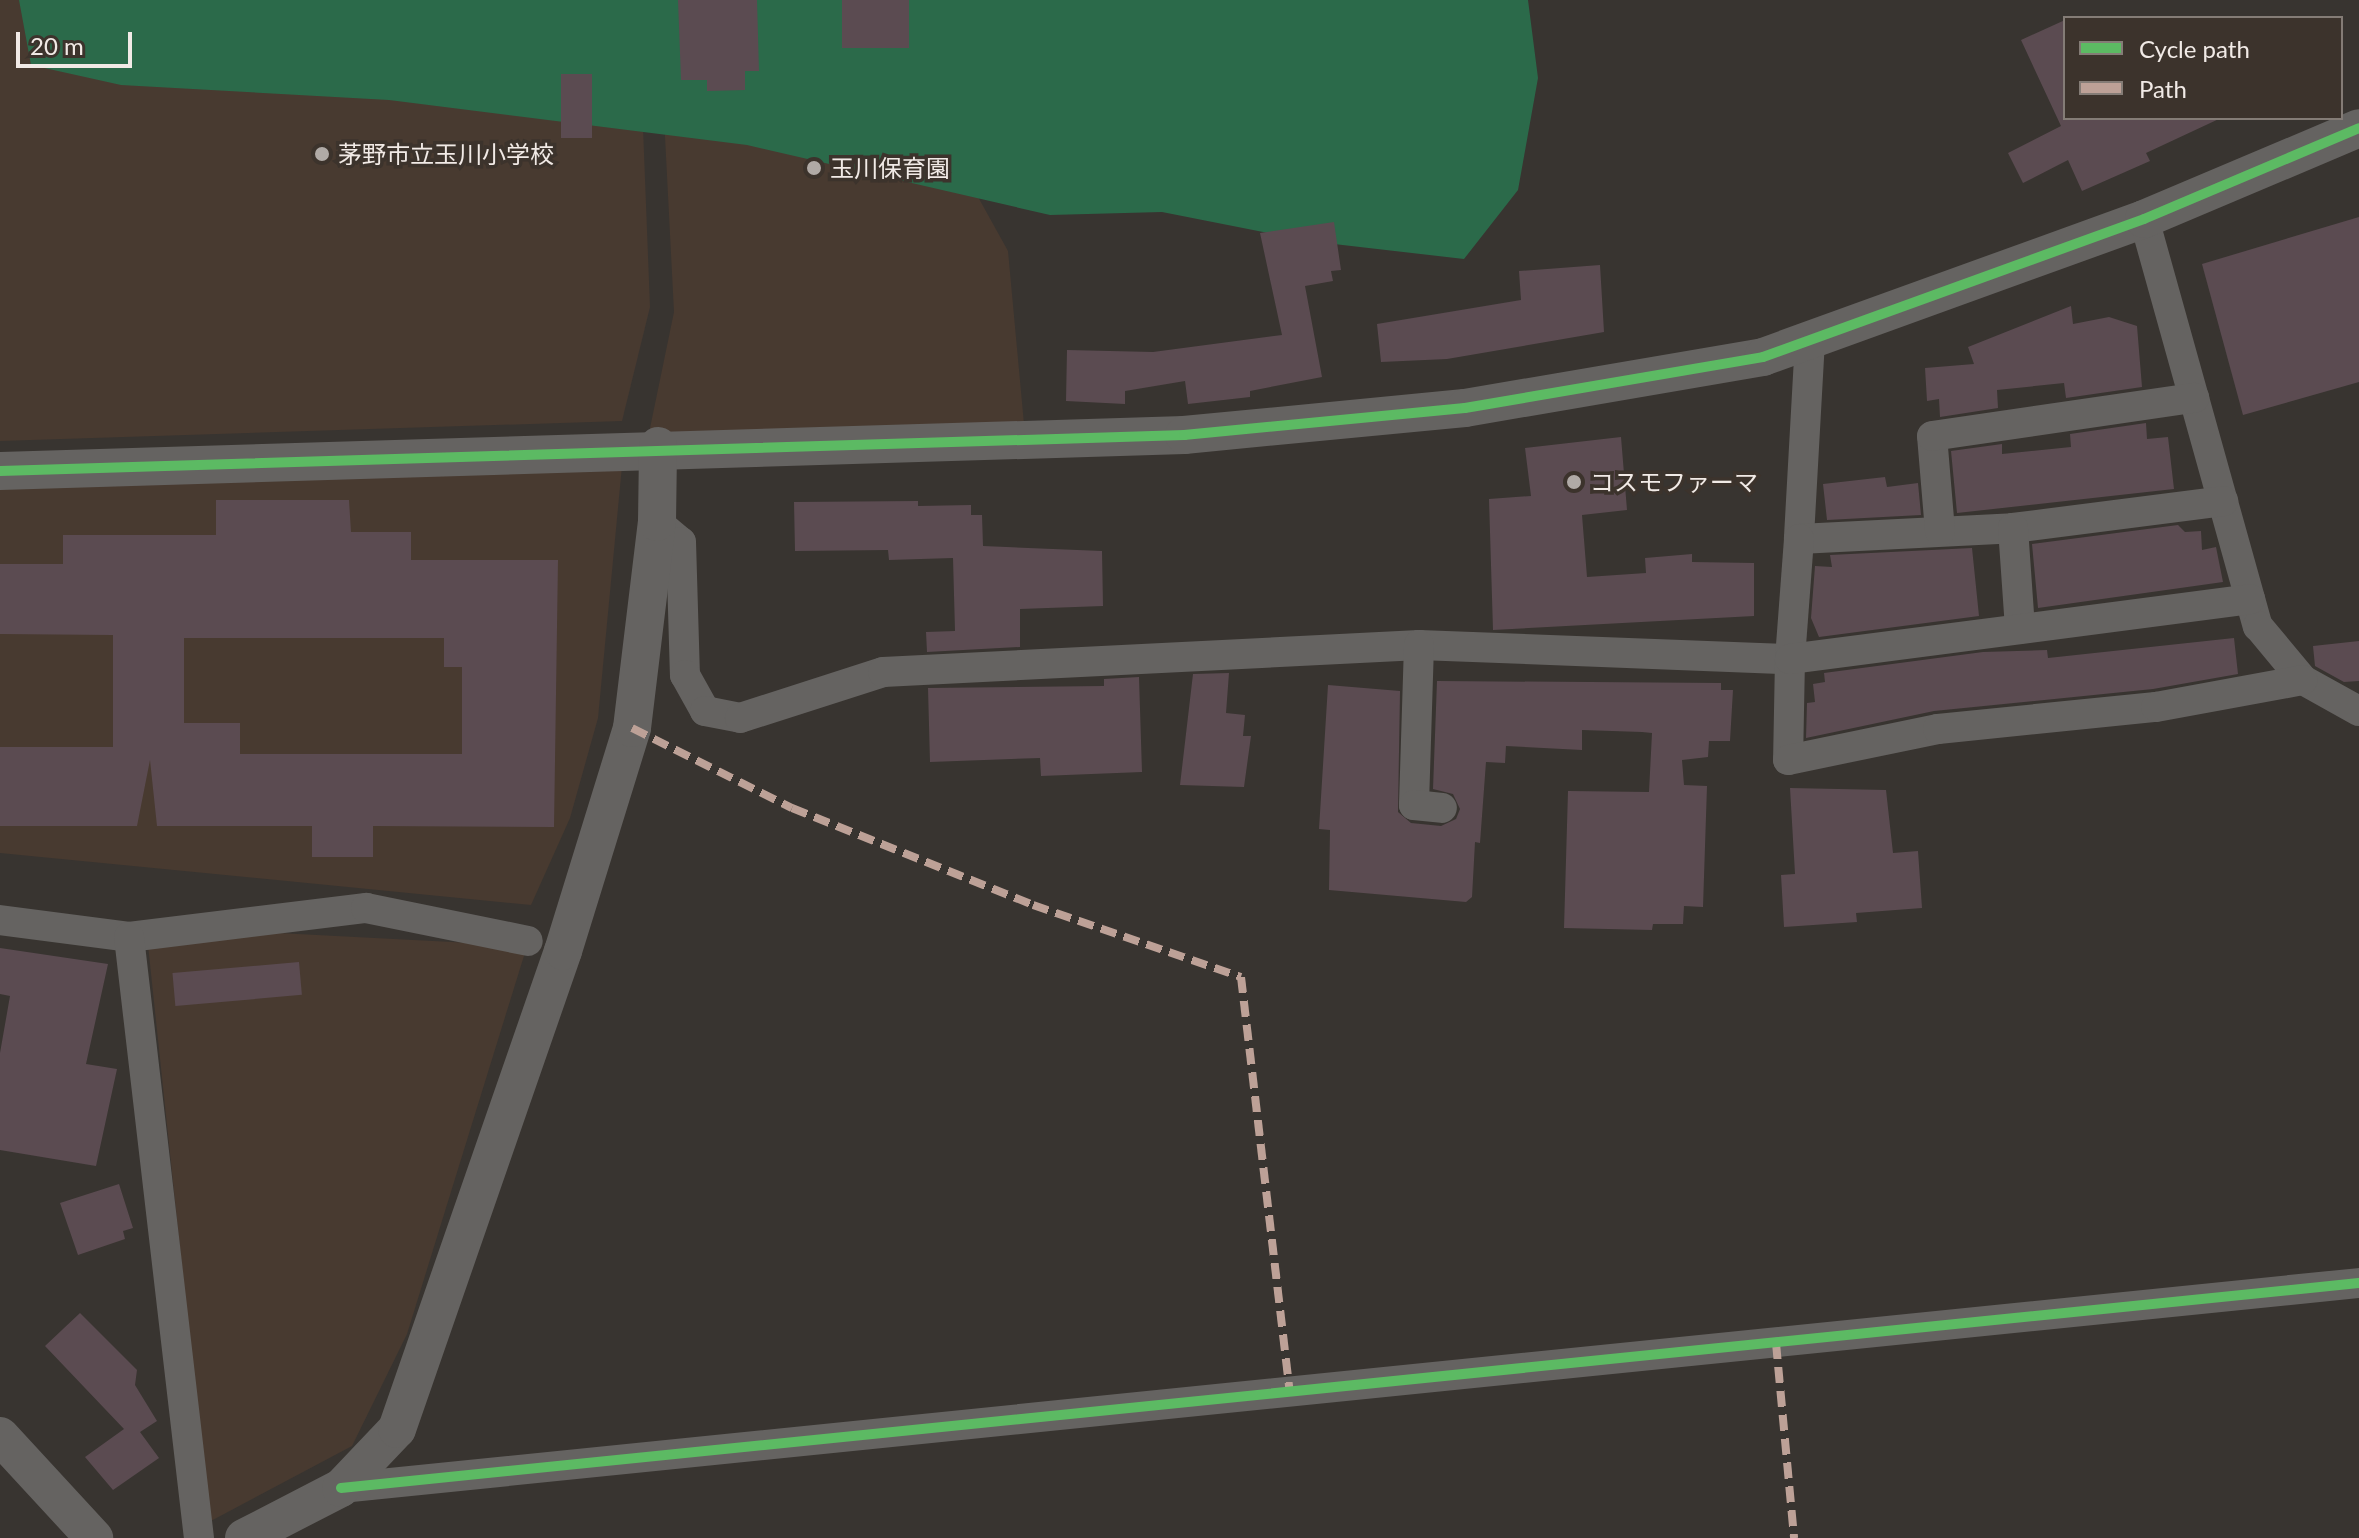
<!DOCTYPE html>
<meta charset="utf-8">
<style>
body{margin:0}
#map{position:relative;width:2359px;height:1538px;overflow:hidden;background:#383430;font-family:Lato,"Noto Sans JP",sans-serif}
div>[style]{position:absolute}
.built>*{inset:0;background:#483a30}
.forest>*{inset:0;background:#2b6a4a}
.building>*{inset:0;background:#5b4b51;transform-origin:0 0}
.minor>*{height:30px;margin:-15px;padding:0 15px;transform-origin:15px;border-radius:15px;background:#656361}
.tertiary>*{height:38px;margin:-19px;padding:0 19px;transform-origin:19px;border-radius:19px;background:#656361}
.quiet>*{height:8px;margin-top:-4px;transform-origin:0;background:repeating-linear-gradient(90deg,#bda197 0 16px,transparent 0 24px)}
.cycleway>*{height:10px;margin:-5px;padding:0 5px;transform-origin:5px;border-radius:5px;background:#5cba63}
.dots>*{width:22px;height:22px;translate:-50% -50%;box-sizing:border-box;border:4px solid #3c332c;border-radius:50%}
span{translate:-50% -50%;white-space:nowrap;text-align:center;line-height:1.15;-webkit-text-stroke:7px #3c332c;paint-order:stroke}
.poi-label{font-size:24px;color:#f1eae6}
.left{translate:0 -50%;text-align:left}
.legend{position:absolute;left:2063px;top:16px;width:280px;height:104px;box-sizing:border-box;background:#3c332c;border:2px solid #847c76;margin:0;padding:10px 14px;list-style:none;font-size:24px;color:#f1eae6}
.legend li{display:flex;align-items:center;gap:16px;height:40px}
.legend b{width:40px;border:2px solid #847c76}
.scale{position:absolute;left:16px;top:32px;width:116px;height:36px;box-sizing:border-box;border:4px solid #f1eae6;border-top:0;padding-left:10px;font-size:24px;line-height:28px;white-space:nowrap;color:#f1eae6;-webkit-text-stroke:6px #3c332c;paint-order:stroke}
</style>
<div id="map">
<div class="built">
<div style="clip-path:polygon(0 0,638px 0,650px 307px,622px 421px,0 441px)"></div>
<div style="clip-path:polygon(658px 0,916px 85px,1008px 251px,1024px 424px,649px 433px,674px 312px)"></div>
<div style="clip-path:polygon(622px 466px,598px 718px,570px 818px,531px 905px,0 853px,0 481px)"></div>
<div style="clip-path:polygon(146px 926px,527px 946px,407px 1334px,352px 1446px,209px 1522px)"></div>
</div>
<div class="forest">
<div style="clip-path:polygon(19px 0,1528px 0,1538px 78px,1518px 190px,1464px 259px,1308px 241px,1162px 212px,1050px 215px,747px 145px,389px 100px,121px 85px,31px 65px)"></div>
</div>
<div class="building">
<div style="clip-path:polygon(678px 0,757px 0,759px 71px,745px 71px,745px 90px,707px 91px,707px 80px,681px 80px)"></div>
<div style="left:842px;top:0;width:67px;height:48px"></div>
<div style="clip-path:polygon(2065px 20px,2065px 118px,2221px 118px,2146px 153px,2150px 161px,2082px 191px,2068px 160px,2023px 183px,2008px 153px,2061px 126px,2021px 40px)"></div>
<div style="left:561px;top:74px;width:31px;height:64px"></div>
<div style="clip-path:polygon(2359px 217px,2359px 382px,2243px 415px,2202px 264px)"></div>
<div style="clip-path:polygon(1334px 222px,1341px 270px,1331px 271px,1333px 281px,1305px 286px,1322px 377px,1250px 391px,1250px 397px,1188px 404px,1185px 381px,1125px 391px,1125px 404px,1066px 401px,1067px 350px,1153px 352px,1282px 335px,1260px 233px)"></div>
<div style="clip-path:polygon(1600px 265px,1604px 332px,1447px 359px,1381px 362px,1377px 324px,1521px 300px,1519px 271px)"></div>
<div style="clip-path:polygon(2071px 306px,2073px 324px,2109px 317px,2137px 326px,2142px 387px,2066px 398px,2064px 383px,1997px 390px,1998px 408px,1940px 417px,1939px 399px,1927px 401px,1925px 368px,1974px 364px,1968px 347px)"></div>
<div style="clip-path:polygon(2146px 423px,2147px 439px,2168px 437px,2174px 489px,1957px 513px,1951px 451px,2002px 444px,2002px 454px,2071px 447px,2070px 434px)"></div>
<div style="clip-path:polygon(1621px 437px,1627px 510px,1582px 515px,1587px 577px,1646px 573px,1645px 558px,1692px 554px,1692px 562px,1754px 563px,1754px 616px,1493px 630px,1489px 499px,1531px 496px,1525px 448px)"></div>
<div style="clip-path:polygon(1885px 477px,1887px 487px,1918px 483px,1921px 515px,1827px 520px,1823px 484px)"></div>
<div style="clip-path:polygon(evenodd,216px 500px,349px 500px,351px 532px,411px 532px,411px 560px,558px 560px,554px 827px,373px 826px,373px 857px,312px 857px,312px 826px,157px 826px,150px 760px,137px 826px,0 826px,0 747px,113px 747px,113px 635px,0 634px,0 564px,63px 564px,63px 535px,216px 535px,216px 500px,184px 638px,444px 638px,444px 667px,462px 667px,462px 754px,240px 754px,240px 723px,184px 723px,184px 638px)"></div>
<div style="clip-path:polygon(918px 501px,918px 506px,971px 505px,971px 515px,982px 515px,983px 546px,1102px 551px,1103px 606px,1020px 609px,1020px 647px,927px 652px,926px 632px,955px 631px,953px 558px,889px 560px,888px 550px,795px 551px,794px 502px)"></div>
<div style="clip-path:polygon(2178px 525px,2185px 532px,2201px 531px,2202px 550px,2216px 547px,2223px 582px,2038px 608px,2032px 544px)"></div>
<div style="clip-path:polygon(1972px 548px,1979px 616px,1819px 637px,1811px 618px,1815px 566px,1832px 567px,1830px 555px)"></div>
<div style="clip-path:polygon(2234px 638px,2238px 674px,2153px 689px,1934px 711px,1806px 738px,1807px 703px,1815px 702px,1813px 684px,1825px 682px,1824px 673px,1983px 652px,2047px 650px,2048px 658px)"></div>
<div style="clip-path:polygon(2359px 641px,2359px 681px,2344px 682px,2315px 666px,2313px 646px)"></div>
<div style="clip-path:polygon(1229px 673px,1226px 713px,1245px 715px,1243px 736px,1251px 736px,1244px 787px,1180px 785px,1193px 674px)"></div>
<div style="clip-path:polygon(1139px 677px,1142px 772px,1041px 776px,1040px 758px,930px 762px,928px 688px,1104px 686px,1104px 679px)"></div>
<div style="clip-path:polygon(1437px 681px,1721px 683px,1721px 690px,1733px 690px,1730px 741px,1709px 741px,1708px 757px,1682px 760px,1684px 785px,1707px 786px,1703px 907px,1684px 906px,1683px 924px,1653px 924px,1652px 930px,1564px 928px,1568px 791px,1649px 792px,1652px 733px,1642px 732px,1582px 730px,1582px 750px,1506px 746px,1505px 763px,1486px 762px,1480px 843px,1475px 842px,1472px 897px,1466px 902px,1329px 890px,1330px 830px,1319px 829px,1328px 685px,1400px 691px,1398px 812px,1411px 823px,1441px 826px,1456px 819px,1460px 809px,1453px 794px,1433px 789px)"></div>
<div style="clip-path:polygon(1790px 788px,1886px 790px,1893px 853px,1918px 851px,1922px 908px,1856px 913px,1857px 922px,1784px 927px,1781px 875px,1795px 874px)"></div>
<div style="clip-path:polygon(0 948px,108px 964px,86px 1064px,117px 1069px,96px 1166px,0 1150px,0 1053px,10px 996px,0 994px)"></div>
<div style="left:299px;top:962px;width:33px;height:127px;rotate:85deg"></div>
<div style="clip-path:polygon(119px 1184px,133px 1228px,123px 1231px,125px 1239px,78px 1255px,60px 1203px)"></div>
<div style="clip-path:polygon(80px 1313px,137px 1370px,135px 1385px,157px 1421px,140px 1432px,159px 1458px,113px 1490px,85px 1457px,124px 1429px,45px 1346px)"></div>
</div>
<div class="minor">
<div style="left:2144px;top:219px;width:423px;rotate:74.4deg"></div>
<div style="left:2258px;top:626px;width:70px;rotate:50.2deg"></div>
<div style="left:2303px;top:680px;width:64px;rotate:29deg"></div>
<div style="left:1810px;top:340px;width:199px;rotate:93.2deg"></div>
<div style="left:1799px;top:539px;width:214px;rotate:-2.9deg"></div>
<div style="left:2013px;top:528px;width:212px;rotate:-7.3deg"></div>
<div style="left:657px;top:522px;width:31px;rotate:40deg"></div>
<div style="left:681px;top:542px;width:133px;rotate:88.3deg"></div>
<div style="left:685px;top:675px;width:41px;rotate:60.9deg"></div>
<div style="left:705px;top:711px;width:36px;rotate:11deg"></div>
<div style="left:740px;top:718px;width:150px;rotate:-17.8deg"></div>
<div style="left:883px;top:672px;width:537px;rotate:-2.88deg"></div>
<div style="left:1419px;top:645px;width:371px;rotate:2.2deg"></div>
<div style="left:1790px;top:659px;width:101px;rotate:91.1deg"></div>
<div style="left:1788px;top:760px;width:153px;rotate:-11.7deg"></div>
<div style="left:1938px;top:729px;width:219px;rotate:-5.8deg"></div>
<div style="left:2156px;top:707px;width:149px;rotate:-10.4deg"></div>
<div style="left:2013px;top:528px;width:101px;rotate:86deg"></div>
<div style="left:1940px;top:531px;width:95px;rotate:-94.8deg"></div>
<div style="left:1932px;top:436px;width:265px;rotate:-8.3deg"></div>
<div style="left:1799px;top:539px;width:120px;rotate:94.3deg"></div>
<div style="left:1790px;top:659px;width:464px;rotate:-7.4deg"></div>
<div style="left:1419px;top:645px;width:160px;rotate:91.8deg"></div>
<div style="left:1414px;top:805px;width:28px;rotate:6deg"></div>
<div style="left:0;top:920px;width:130px;rotate:7.5deg"></div>
<div style="left:129px;top:937px;width:239px;rotate:-7deg"></div>
<div style="left:366px;top:908px;width:165px;rotate:11.5deg"></div>
<div style="left:129px;top:937px;width:605px;rotate:83.36deg"></div>
<div style="left:341px;top:1488px;width:2028px;rotate:-5.8deg"></div>
</div>
<div class="tertiary">
<div style="left:0;top:471px;width:1185px;rotate:-1.74deg"></div>
<div style="left:1184px;top:435px;width:282px;rotate:-5.5deg"></div>
<div style="left:1465px;top:408px;width:302px;rotate:-9.7deg"></div>
<div style="left:1763px;top:357px;width:405px;rotate:-19.9deg"></div>
<div style="left:2144px;top:219px;width:233px;rotate:-22.9deg"></div>
<div style="left:0;top:1436px;width:139px;rotate:47.3deg"></div>
<div style="left:244px;top:1538px;width:109px;rotate:-27.3deg"></div>
<div style="left:341px;top:1488px;width:81px;rotate:-46.5deg"></div>
<div style="left:397px;top:1429px;width:506px;rotate:-70.85deg"></div>
<div style="left:563px;top:951px;width:233px;rotate:-72.8deg"></div>
<div style="left:632px;top:728px;width:208px;rotate:-83.1deg"></div>
<div style="left:657px;top:522px;width:76px;rotate:-89.2deg"></div>
</div>
<div class="quiet">
<div style="left:632px;top:728px;width:179px;rotate:26.6deg"></div>
<div style="left:792px;top:808px;width:260px;rotate:21.9deg"></div>
<div style="left:1033px;top:905px;width:220px;rotate:19.1deg"></div>
<div style="left:1241px;top:977px;width:419px;rotate:83.3deg"></div>
<div style="left:1776px;top:1343px;width:196px;rotate:84.7deg"></div>
</div>
<div class="cycleway">
<div style="left:0;top:471px;width:1185px;rotate:-1.74deg"></div>
<div style="left:1184px;top:435px;width:282px;rotate:-5.5deg"></div>
<div style="left:1465px;top:408px;width:302px;rotate:-9.7deg"></div>
<div style="left:1763px;top:357px;width:405px;rotate:-19.9deg"></div>
<div style="left:2144px;top:219px;width:233px;rotate:-22.9deg"></div>
<div style="left:341px;top:1488px;width:2028px;rotate:-5.8deg"></div>
</div>
<div class="dots">
<div style="left:322px;top:154px;background:#b0aaa6"></div>
<div style="left:814px;top:168px;background:#b0aaa6"></div>
<div style="left:1574px;top:482px;background:#b0aaa6"></div>
</div>
<div class="poi-label">
<span class="left" style="left:338px;top:154px">茅野市立玉川小学校</span>
<span class="left" style="left:830px;top:168px">玉川保育園</span>
<span class="left" style="left:1590px;top:482px">コスモファーマ</span>
</div>
<ul class="legend">
<li><b style="height:10px;background:#5cba63"></b>Cycle path</li>
<li><b style="height:10px;background:#bda197"></b>Path</li>
</ul>
<div class="scale">20 m</div>
</div>
